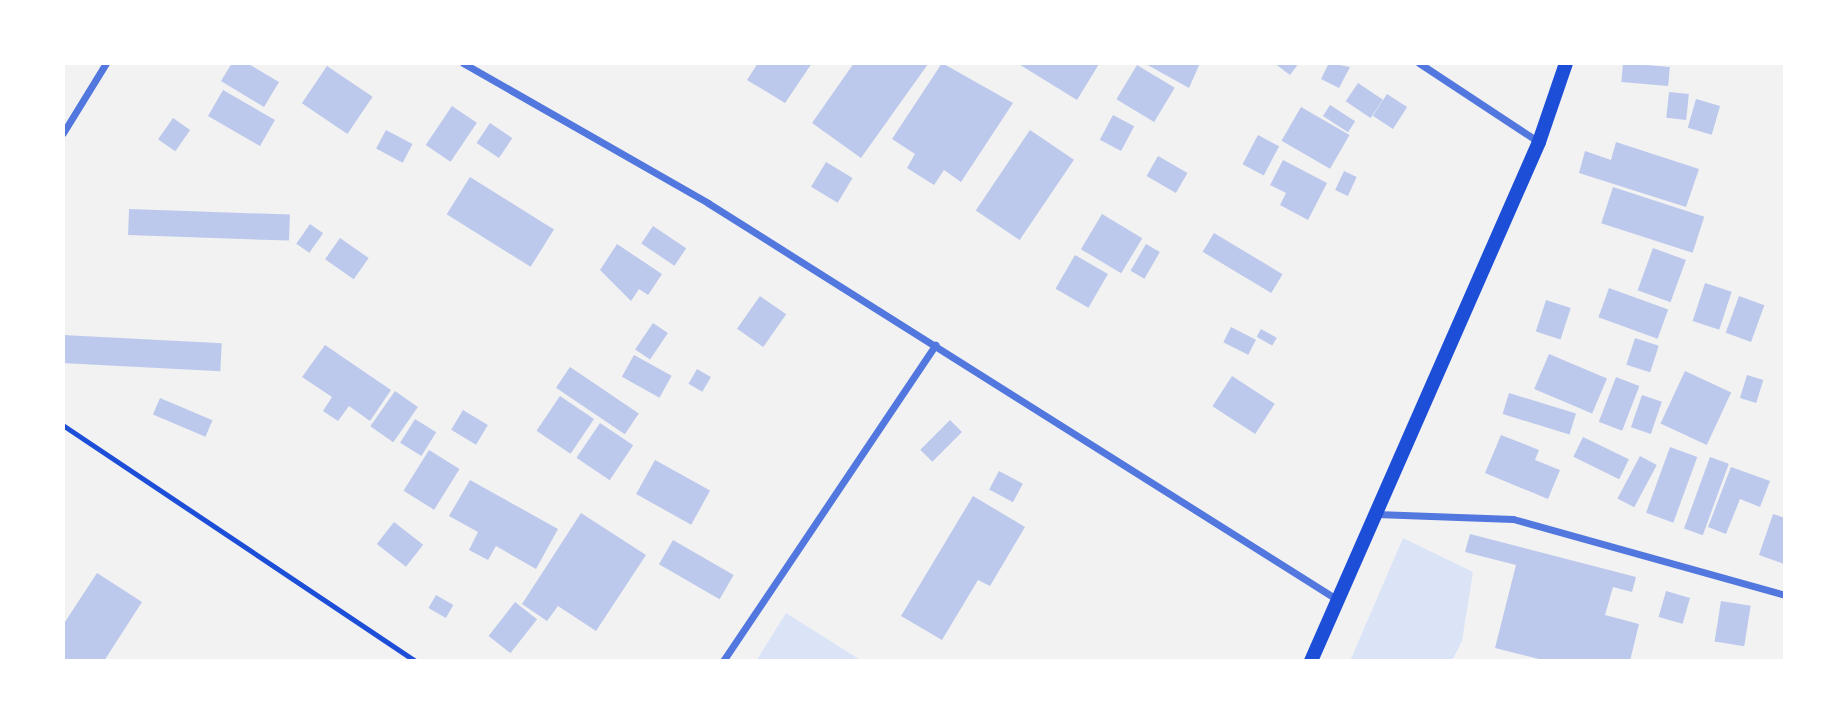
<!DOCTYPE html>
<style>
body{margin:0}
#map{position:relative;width:1848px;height:724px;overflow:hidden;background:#f2f2f2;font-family:"Titillium Web",sans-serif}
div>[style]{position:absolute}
.green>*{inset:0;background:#dbe4f7}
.building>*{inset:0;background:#bdc9ec;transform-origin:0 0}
.path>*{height:4.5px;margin:-2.25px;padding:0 2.25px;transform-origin:2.25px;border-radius:2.25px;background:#1d4ed8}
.minor>*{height:7px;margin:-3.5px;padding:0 3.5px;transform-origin:3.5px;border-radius:3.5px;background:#5277de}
.secondary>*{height:14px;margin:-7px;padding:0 7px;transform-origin:7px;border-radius:7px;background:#1d4ed8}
span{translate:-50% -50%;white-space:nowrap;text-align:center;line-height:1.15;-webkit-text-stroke:5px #fff;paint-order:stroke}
.frame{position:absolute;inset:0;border:65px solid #fff;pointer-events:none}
</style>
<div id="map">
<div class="green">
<div style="clip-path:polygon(1403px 538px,1473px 572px,1462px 641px,1452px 661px,1350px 661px)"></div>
<div style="clip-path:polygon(786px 613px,862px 661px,756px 661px)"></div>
</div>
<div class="building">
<div style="clip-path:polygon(232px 63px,247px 63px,279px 82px,264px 107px,221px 81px)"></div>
<div style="clip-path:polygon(758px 63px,812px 63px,785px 103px,747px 80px)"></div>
<div style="clip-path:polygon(854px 63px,928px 64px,861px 158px,812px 123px)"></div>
<div style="clip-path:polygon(942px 63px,1013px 103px,961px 182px,944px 170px,934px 185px,907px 168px,915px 154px,892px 139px)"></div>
<div style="clip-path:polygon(1017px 63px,1097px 63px,1099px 64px,1077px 100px)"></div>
<div style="clip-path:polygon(1144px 63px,1200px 63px,1189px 88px)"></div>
<div style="clip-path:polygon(1274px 63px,1299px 63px,1290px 75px)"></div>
<div style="clip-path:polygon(1329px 63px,1350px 67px,1339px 88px,1321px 79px)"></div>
<div style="left:1623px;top:63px;width:47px;height:19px;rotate:5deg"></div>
<div style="left:1137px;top:65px;width:44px;height:40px;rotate:31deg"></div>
<div style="left:327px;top:66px;width:55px;height:45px;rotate:34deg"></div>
<div style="left:1358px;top:83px;width:30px;height:22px;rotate:34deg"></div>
<div style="left:223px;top:90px;width:60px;height:30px;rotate:30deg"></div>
<div style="left:1669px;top:92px;width:20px;height:26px;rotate:6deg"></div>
<div style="left:1387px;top:94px;width:24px;height:26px;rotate:33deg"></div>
<div style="left:1696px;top:99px;width:25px;height:30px;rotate:16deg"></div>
<div style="left:1330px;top:105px;width:30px;height:13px;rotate:33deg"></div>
<div style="left:452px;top:106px;width:30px;height:47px;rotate:34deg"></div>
<div style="left:1301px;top:107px;width:56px;height:39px;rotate:30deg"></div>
<div style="left:1113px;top:115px;width:24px;height:28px;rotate:28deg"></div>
<div style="left:173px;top:118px;width:21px;height:26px;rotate:35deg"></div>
<div style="left:490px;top:123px;width:27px;height:24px;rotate:34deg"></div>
<div style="left:386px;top:130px;width:30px;height:21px;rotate:28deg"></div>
<div style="left:1030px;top:130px;width:53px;height:97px;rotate:34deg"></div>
<div style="left:1258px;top:135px;width:24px;height:33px;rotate:28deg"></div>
<div style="clip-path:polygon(1616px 142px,1699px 169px,1686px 207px,1579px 173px,1585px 151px,1611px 160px)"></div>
<div style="left:1158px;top:156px;width:34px;height:23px;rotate:30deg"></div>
<div style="clip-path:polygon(1283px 160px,1327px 183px,1308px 220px,1280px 205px,1286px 193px,1270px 185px)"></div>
<div style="left:826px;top:162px;width:31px;height:29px;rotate:31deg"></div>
<div style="left:1344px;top:171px;width:14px;height:21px;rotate:25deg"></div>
<div style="left:470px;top:177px;width:99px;height:44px;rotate:32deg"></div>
<div style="left:1613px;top:187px;width:96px;height:38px;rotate:18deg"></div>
<div style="left:129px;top:209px;width:161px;height:26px;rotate:2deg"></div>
<div style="left:1102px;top:214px;width:47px;height:41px;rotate:31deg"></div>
<div style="left:310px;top:224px;width:16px;height:24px;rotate:35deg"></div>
<div style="left:653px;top:226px;width:40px;height:21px;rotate:34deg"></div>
<div style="left:1214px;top:233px;width:80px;height:22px;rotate:31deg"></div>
<div style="left:340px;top:238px;width:35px;height:26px;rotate:35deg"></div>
<div style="clip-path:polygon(617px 244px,662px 274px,648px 295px,639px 289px,631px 301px,600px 270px)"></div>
<div style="left:1146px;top:244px;width:16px;height:31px;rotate:30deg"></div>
<div style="left:1653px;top:248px;width:35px;height:45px;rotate:20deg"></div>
<div style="left:1075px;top:255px;width:38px;height:39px;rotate:30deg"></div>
<div style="left:1705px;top:283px;width:28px;height:40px;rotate:18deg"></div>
<div style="left:1609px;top:288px;width:63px;height:31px;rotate:20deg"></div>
<div style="left:760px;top:296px;width:32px;height:40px;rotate:35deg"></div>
<div style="left:1739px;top:296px;width:27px;height:39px;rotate:20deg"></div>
<div style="left:1546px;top:300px;width:26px;height:33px;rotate:18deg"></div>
<div style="left:653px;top:323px;width:18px;height:32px;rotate:34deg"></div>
<div style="left:1231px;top:327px;width:28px;height:17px;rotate:27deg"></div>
<div style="left:1261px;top:329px;width:18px;height:9px;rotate:29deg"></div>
<div style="left:63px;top:335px;width:159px;height:28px;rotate:3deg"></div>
<div style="left:1635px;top:338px;width:25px;height:28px;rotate:18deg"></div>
<div style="clip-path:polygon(325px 345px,391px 390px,370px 421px,349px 406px,338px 421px,323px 411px,332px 397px,302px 377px)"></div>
<div style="left:1549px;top:354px;width:63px;height:38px;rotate:23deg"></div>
<div style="left:634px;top:355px;width:43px;height:25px;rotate:29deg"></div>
<div style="left:570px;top:367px;width:83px;height:25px;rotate:34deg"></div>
<div style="left:697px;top:369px;width:16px;height:17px;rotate:30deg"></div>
<div style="left:1685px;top:371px;width:51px;height:58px;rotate:25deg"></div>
<div style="left:1747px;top:375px;width:17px;height:24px;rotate:17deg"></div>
<div style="left:1232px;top:376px;width:51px;height:36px;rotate:33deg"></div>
<div style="left:1616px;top:377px;width:25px;height:48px;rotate:21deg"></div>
<div style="left:395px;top:391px;width:28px;height:43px;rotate:35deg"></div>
<div style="left:1509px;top:393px;width:70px;height:22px;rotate:17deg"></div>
<div style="left:1642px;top:395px;width:21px;height:34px;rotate:19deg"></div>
<div style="left:560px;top:396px;width:41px;height:42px;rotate:34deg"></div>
<div style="left:160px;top:398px;width:57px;height:18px;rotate:23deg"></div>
<div style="left:463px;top:410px;width:29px;height:23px;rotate:31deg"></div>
<div style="left:415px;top:419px;width:25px;height:28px;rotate:32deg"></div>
<div style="left:950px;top:420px;width:17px;height:42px;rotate:45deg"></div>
<div style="left:600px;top:423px;width:40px;height:42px;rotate:34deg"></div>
<div style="clip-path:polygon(1501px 435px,1539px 450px,1535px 460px,1560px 470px,1548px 499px,1485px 473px)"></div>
<div style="left:1583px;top:437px;width:51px;height:22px;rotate:26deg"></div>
<div style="left:1670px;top:447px;width:29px;height:70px;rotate:20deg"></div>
<div style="left:429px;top:450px;width:36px;height:48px;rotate:32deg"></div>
<div style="left:1640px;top:456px;width:19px;height:48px;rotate:28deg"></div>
<div style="left:1710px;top:457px;width:20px;height:76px;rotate:20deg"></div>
<div style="left:655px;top:460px;width:63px;height:39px;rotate:29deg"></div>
<div style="clip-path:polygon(1731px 467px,1770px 481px,1760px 507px,1740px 499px,1726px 534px,1708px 527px)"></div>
<div style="left:999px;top:471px;width:27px;height:21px;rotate:28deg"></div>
<div style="clip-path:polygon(470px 480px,558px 529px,536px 569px,496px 546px,488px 560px,469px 550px,478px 532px,449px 516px)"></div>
<div style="clip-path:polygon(973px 496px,1025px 527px,990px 586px,978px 580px,942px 640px,901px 616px)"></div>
<div style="clip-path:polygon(581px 513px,646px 555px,596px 631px,558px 606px,547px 621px,522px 604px)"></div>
<div style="clip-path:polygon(1773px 514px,1785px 518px,1784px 564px,1759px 555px)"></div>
<div style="left:394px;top:522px;width:37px;height:28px;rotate:38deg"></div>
<div style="clip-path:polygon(1470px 534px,1636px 577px,1632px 592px,1613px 587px,1605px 615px,1639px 624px,1630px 661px,1547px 661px,1495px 648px,1516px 565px,1465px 552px)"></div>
<div style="left:673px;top:540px;width:70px;height:28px;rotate:30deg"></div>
<div style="clip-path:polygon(97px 573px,142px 602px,104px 661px,63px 661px,63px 625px)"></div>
<div style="left:1666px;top:591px;width:25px;height:27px;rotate:16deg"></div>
<div style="left:436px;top:595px;width:20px;height:15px;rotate:30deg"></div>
<div style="left:1721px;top:601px;width:30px;height:41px;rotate:9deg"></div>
<div style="left:515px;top:602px;width:28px;height:43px;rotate:38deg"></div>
</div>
<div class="path">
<div style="left:63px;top:425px;width:425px;rotate:33.8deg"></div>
</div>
<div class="minor">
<div style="left:463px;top:63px;width:282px;rotate:29.7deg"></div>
<div style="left:708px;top:203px;width:745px;rotate:32.22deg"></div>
<div style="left:1419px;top:63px;width:144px;rotate:33.4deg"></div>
<div style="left:63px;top:133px;width:82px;rotate:-58.4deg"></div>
<div style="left:1376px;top:514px;width:137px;rotate:2.1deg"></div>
<div style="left:1513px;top:519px;width:282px;rotate:15.6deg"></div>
<div style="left:723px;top:661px;width:381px;rotate:-56.1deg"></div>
</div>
<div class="secondary">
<div style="left:1311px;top:661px;width:567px;rotate:-66.28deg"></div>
<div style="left:1539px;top:142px;width:83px;rotate:-71.1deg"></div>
</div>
<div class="frame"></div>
</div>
